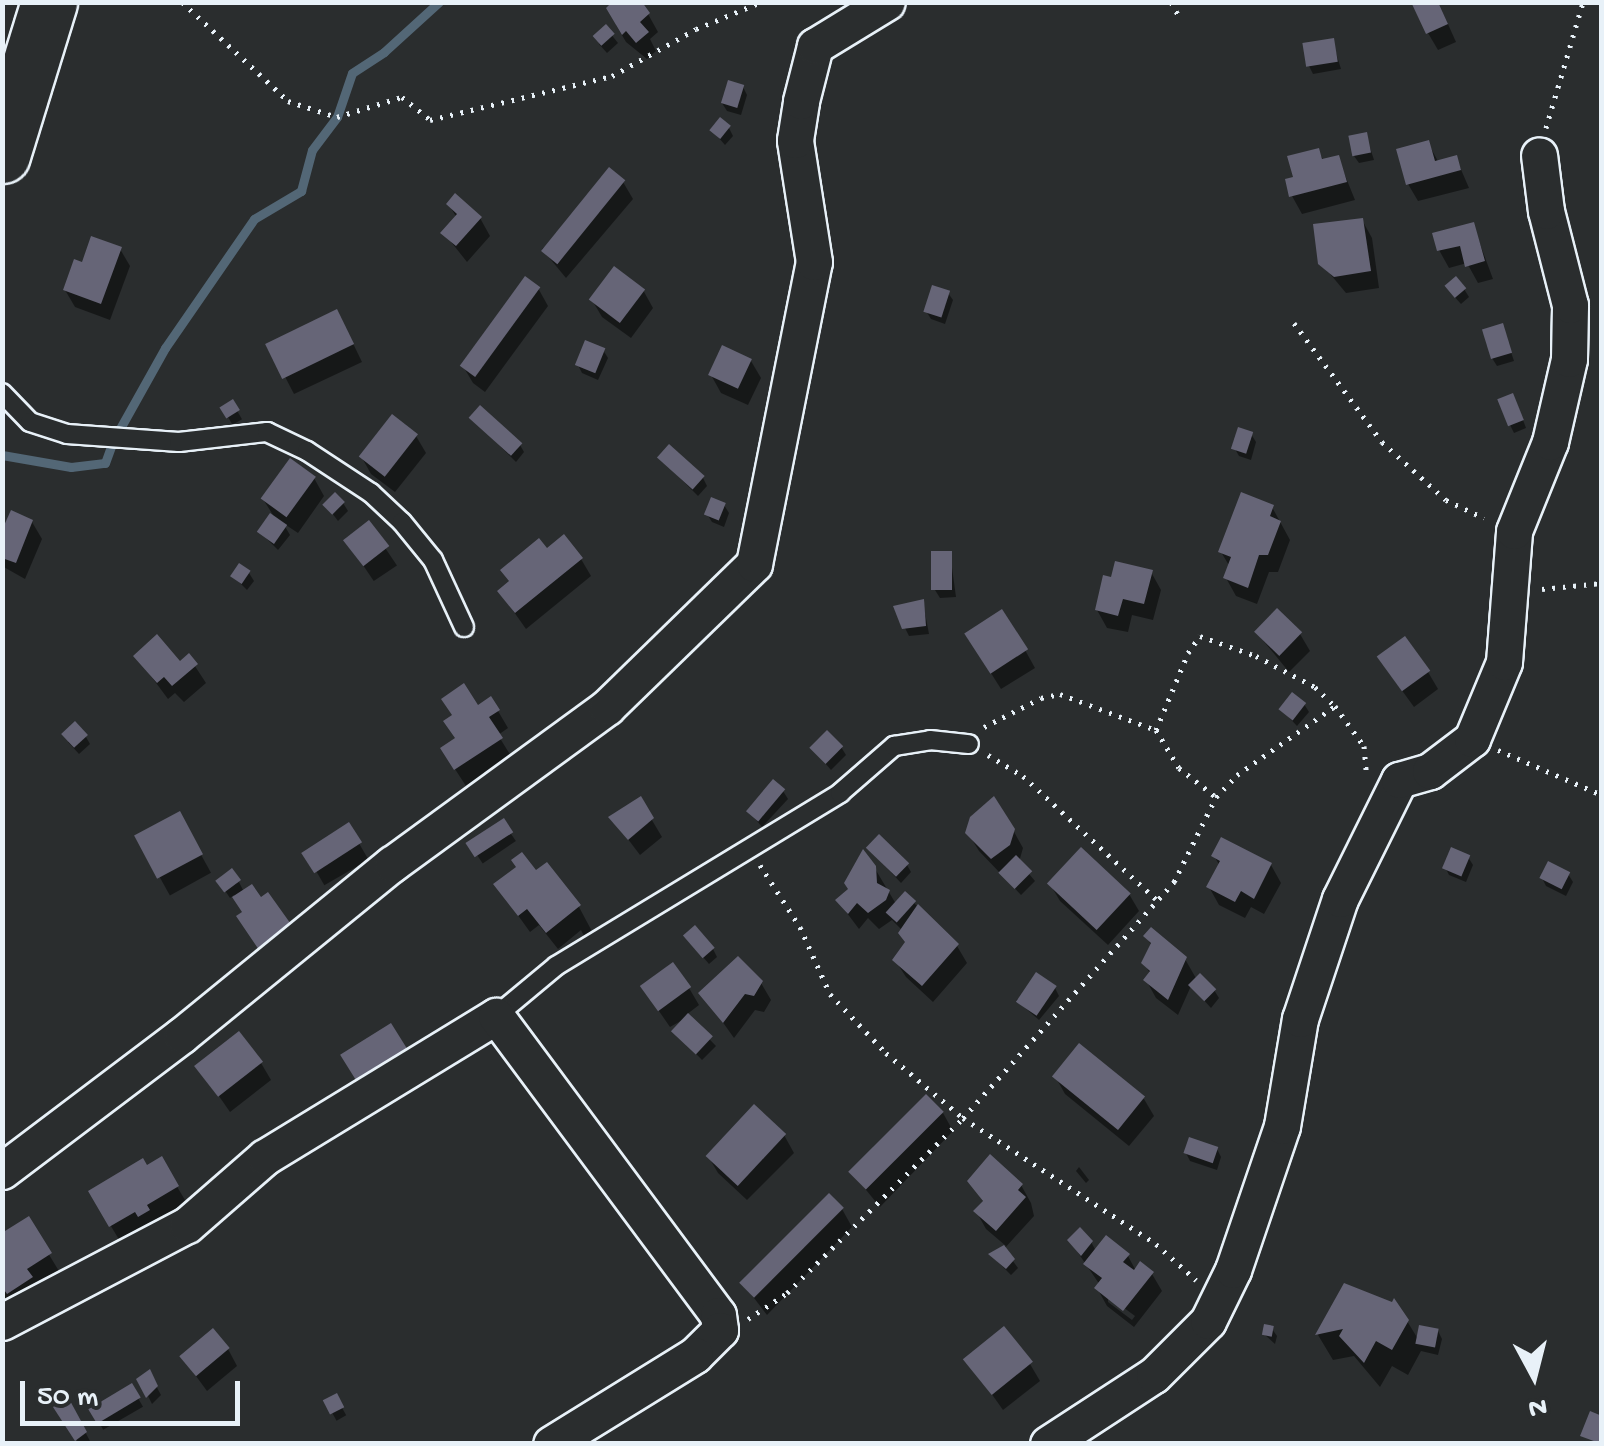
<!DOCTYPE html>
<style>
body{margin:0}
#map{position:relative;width:1604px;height:1446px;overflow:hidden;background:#2a2d2e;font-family:"Gochi Hand",sans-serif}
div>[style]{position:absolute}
.shadow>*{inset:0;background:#0007;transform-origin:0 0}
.stream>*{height:9px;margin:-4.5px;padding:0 4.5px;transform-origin:4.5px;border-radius:4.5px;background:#536776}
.building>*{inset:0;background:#666577;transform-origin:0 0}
.path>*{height:5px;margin-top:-2.5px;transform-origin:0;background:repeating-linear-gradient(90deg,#e8f1f8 0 2.5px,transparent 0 10.5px)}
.roads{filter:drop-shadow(2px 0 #e8f1f8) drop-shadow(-2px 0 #e8f1f8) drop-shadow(0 2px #e8f1f8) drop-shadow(0 -2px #e8f1f8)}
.lane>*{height:18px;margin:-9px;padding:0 9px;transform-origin:9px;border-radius:9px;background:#2a2d2e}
.street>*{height:35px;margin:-17.5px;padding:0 17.5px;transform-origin:17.5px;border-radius:17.5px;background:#2a2d2e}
.primary>*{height:55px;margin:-27.5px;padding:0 27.5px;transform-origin:27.5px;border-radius:27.5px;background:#2a2d2e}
span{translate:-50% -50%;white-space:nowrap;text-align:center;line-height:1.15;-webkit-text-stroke:8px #2a2d2e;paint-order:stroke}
.frame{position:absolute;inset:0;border:5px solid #e8f1f8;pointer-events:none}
.north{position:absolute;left:1484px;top:1326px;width:100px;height:100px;-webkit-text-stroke:8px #2a2d2e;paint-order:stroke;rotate:173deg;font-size:28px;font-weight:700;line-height:40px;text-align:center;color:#e8f1f8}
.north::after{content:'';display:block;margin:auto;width:35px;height:45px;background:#e8f1f8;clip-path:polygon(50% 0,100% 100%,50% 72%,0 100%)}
.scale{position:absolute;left:20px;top:1381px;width:220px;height:45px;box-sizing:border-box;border:5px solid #e8f1f8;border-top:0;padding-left:12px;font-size:30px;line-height:35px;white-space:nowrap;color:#e8f1f8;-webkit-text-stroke:8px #2a2d2e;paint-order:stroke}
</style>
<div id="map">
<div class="shadow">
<div style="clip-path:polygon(1438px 2px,1456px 42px,1438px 50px,1428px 33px)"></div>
<div style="clip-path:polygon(648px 14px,658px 32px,650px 39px,656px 51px,647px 59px,626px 42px,616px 25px)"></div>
<div style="clip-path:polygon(606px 28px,618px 43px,607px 53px,599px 44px)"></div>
<div style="clip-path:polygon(1332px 40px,1341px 69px,1313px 74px,1309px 66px)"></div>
<div style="clip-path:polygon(743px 87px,747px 95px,741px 115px,727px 111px,722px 103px)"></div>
<div style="clip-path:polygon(729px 128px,733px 136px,725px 145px,712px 130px)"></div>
<div style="clip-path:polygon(1366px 135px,1374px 160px,1359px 163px,1354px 156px)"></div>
<div style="clip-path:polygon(1428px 143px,1439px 163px,1456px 158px,1469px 188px,1418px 201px,1408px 184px)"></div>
<div style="clip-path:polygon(1318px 151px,1324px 161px,1338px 158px,1355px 200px,1302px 214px,1292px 196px,1296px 178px)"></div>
<div style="clip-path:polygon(623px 182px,633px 199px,566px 278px,542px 249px)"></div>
<div style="clip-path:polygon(449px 205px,480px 218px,490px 236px,467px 262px,444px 233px,457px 218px)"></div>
<div style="clip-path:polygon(1362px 220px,1372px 238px,1379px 288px,1346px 293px,1321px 263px)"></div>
<div style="clip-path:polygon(1473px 225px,1493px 279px,1478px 283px,1467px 263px,1449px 268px,1439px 250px)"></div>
<div style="clip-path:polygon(120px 249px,130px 266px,110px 320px,75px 307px,65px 290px,83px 266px)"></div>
<div style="clip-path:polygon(538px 288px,548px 306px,485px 392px,473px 383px,463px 366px)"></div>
<div style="clip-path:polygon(1464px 289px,1469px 297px,1461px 304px,1452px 294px)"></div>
<div style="clip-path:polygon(643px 290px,653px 308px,631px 338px,602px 317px,592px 300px)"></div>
<div style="clip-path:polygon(948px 293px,953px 300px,945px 324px,931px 319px,926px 311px)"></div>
<div style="clip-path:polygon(1502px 326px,1514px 361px,1497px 366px,1492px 358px)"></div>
<div style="clip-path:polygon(346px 329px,362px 362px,294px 394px,268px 344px)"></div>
<div style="clip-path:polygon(603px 350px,608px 358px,598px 380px,582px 373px,578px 365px)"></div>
<div style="clip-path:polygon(751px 361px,761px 378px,748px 405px,721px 393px,711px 375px)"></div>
<div style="left:232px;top:402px;width:20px;height:11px;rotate:60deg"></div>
<div style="clip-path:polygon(1517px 404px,1526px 428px,1514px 433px,1510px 425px)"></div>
<div style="clip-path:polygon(472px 418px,520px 445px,524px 452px,516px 462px)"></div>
<div style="clip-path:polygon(1251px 434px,1256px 442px,1251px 460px,1239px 456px,1235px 449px)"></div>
<div style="clip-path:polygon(416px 436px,426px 453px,395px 492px,371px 474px,361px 456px)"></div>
<div style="clip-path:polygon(660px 458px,703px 478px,707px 486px,698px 496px)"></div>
<div style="clip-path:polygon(314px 478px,324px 496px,298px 533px,283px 523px,290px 535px,278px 550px,260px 532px,273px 515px,263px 499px)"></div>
<div style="clip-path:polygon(343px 503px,348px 511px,338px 521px,326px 505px)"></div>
<div style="clip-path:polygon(724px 505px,729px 513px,724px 527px,712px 522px,707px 514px)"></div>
<div style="clip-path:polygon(1272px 507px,1290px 540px,1278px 572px,1269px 572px,1257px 604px,1236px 596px,1226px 578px,1230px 567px,1221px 552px)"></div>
<div style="clip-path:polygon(32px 522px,42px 539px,25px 579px,2px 566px,2px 537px)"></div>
<div style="left:369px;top:524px;width:50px;height:28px;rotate:56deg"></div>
<div style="clip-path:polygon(546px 551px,581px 559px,591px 576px,526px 629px,500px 592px)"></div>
<div style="clip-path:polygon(950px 553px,956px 597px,940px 598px,935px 590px)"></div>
<div style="clip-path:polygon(1151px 572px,1161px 590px,1153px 620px,1132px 615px,1128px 632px,1107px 628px,1097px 610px,1113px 580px)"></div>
<div style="clip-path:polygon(249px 573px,254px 581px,247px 590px,233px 576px)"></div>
<div style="clip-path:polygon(923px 602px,929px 634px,909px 636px,905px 628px)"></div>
<div style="clip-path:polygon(1257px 633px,1300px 634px,1310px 651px,1289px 672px)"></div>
<div style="clip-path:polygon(1025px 650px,1035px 668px,1001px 689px,977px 651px)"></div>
<div style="clip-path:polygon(136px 656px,180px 664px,189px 657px,206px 683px,184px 702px,175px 693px,168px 699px)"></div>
<div style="clip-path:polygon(1428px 672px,1438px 689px,1414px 707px,1390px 674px)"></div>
<div style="clip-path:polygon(1304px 704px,1309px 712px,1297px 726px,1281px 709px)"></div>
<div style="clip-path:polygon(478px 708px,498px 711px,508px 728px,498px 735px,511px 756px,466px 786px,453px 766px,457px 740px,454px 716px)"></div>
<div style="clip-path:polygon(86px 737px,90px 744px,79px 754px,68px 742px)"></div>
<div style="clip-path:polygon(841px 747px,846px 755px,831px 770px,812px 748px)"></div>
<div style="clip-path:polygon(783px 791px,788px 799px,762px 827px,748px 810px)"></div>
<div style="clip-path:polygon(640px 800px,662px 837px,640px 855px,612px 818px)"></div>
<div style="left:179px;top:815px;width:66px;height:47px;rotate:61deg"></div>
<div style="left:503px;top:822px;width:23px;height:40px;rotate:56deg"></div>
<div style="left:349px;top:826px;width:39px;height:51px;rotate:60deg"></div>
<div style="clip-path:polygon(1013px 830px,1023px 848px,1019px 862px,1035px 881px,1021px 895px,979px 851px,968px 833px)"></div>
<div style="clip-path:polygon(869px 849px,907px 865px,911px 872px,901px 883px)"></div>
<div style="clip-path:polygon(1214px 856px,1271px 865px,1281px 883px,1264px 914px,1251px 907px,1245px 918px,1219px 905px,1209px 887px,1220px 866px)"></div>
<div style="clip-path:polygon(1468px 857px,1473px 865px,1466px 882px,1449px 875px,1445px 867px)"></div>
<div style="clip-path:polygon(874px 867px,896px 904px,914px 903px,957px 946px,967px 963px,933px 1002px,906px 977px,895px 960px,907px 944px,903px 931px,892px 920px,879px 929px,868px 918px,859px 929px,838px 901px)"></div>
<div style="clip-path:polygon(535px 874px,579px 907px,595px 937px,587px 942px,581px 930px,558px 949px,539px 925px,530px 932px,496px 885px)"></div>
<div style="clip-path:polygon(1568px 874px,1573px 882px,1566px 896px,1546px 886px,1542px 878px)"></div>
<div style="clip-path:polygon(239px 882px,244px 892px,244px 913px,234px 895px,230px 898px,224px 889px)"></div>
<div style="clip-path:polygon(1050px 884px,1129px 894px,1139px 911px,1108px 945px,1060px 901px)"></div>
<div style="clip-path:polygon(1146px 937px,1185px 959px,1197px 980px,1214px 990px,1219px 998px,1211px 1008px,1191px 986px,1178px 1015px,1156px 998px,1146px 980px,1151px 975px,1144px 963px,1152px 946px)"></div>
<div style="clip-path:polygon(691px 943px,713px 949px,717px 957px,709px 964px)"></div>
<div style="clip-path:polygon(761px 983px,771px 1000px,764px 1012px,755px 1010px,734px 1038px,702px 993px)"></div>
<div style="clip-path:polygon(643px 988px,689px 988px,699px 1005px,686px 1015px,716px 1046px,702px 1060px,674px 1031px,686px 1018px,670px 1027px)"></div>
<div style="clip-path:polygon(1055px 988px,1059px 996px,1039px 1020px,1016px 1000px)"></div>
<div style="clip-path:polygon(261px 1063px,271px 1080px,230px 1112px,198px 1066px)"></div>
<div style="clip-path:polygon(1055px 1076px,1144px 1099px,1154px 1116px,1129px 1146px,1065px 1094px)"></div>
<div style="clip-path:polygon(943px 1113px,953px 1131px,880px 1207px,853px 1174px)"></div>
<div style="clip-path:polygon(784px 1135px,794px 1153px,747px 1200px,718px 1173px,708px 1156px)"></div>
<div style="clip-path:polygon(1217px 1149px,1221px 1157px,1217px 1170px,1190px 1161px,1186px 1153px)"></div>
<div style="left:161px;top:1160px;width:51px;height:77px;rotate:59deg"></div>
<div style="clip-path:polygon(1079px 1167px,1089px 1180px,1086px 1183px,1076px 1171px)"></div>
<div style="clip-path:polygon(970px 1181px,1021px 1185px,1031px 1203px,1034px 1216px,1004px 1249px,1018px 1268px,1011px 1275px,991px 1255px,1006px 1246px,986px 1229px,976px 1211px,984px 1203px)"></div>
<div style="clip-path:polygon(842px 1209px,852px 1227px,767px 1315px,744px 1285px)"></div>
<div style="clip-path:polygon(28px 1220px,65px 1281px,2px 1309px,2px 1232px,4px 1234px)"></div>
<div style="clip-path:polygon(evenodd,1070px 1241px,1091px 1242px,1096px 1251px,1128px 1256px,1136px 1271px,1152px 1274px,1162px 1291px,1134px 1327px,1107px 1306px,1097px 1288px,1100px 1285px,1070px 1241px,1108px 1296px,1135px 1316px,1132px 1320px,1108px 1302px,1108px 1296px)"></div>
<div style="clip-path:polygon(1346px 1286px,1407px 1321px,1418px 1339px,1438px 1331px,1442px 1339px,1438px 1355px,1421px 1351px,1408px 1375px,1392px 1366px,1380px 1387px,1354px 1356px,1333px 1360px,1318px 1335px)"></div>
<div style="clip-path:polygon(1272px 1329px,1277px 1336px,1275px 1344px,1264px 1334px)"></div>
<div style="clip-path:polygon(228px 1349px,237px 1366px,207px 1391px,182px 1357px)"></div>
<div style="clip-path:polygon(967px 1359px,1030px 1364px,1040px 1381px,1003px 1410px)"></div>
<div style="clip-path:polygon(149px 1373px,161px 1395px,152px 1404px,140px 1380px)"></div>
<div style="left:131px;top:1386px;width:24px;height:46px;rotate:60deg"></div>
<div style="left:336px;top:1397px;width:21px;height:11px;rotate:61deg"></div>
<div style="clip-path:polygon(68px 1400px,90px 1441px,86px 1444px,79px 1444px,57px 1408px)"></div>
</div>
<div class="stream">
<div style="left:2px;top:455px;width:70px;rotate:9.9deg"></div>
<div style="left:71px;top:467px;width:34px;rotate:-7deg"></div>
<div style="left:105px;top:463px;width:23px;rotate:-70deg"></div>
<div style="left:113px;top:441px;width:107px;rotate:-60.8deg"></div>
<div style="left:165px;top:348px;width:157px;rotate:-55.4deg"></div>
<div style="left:254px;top:219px;width:55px;rotate:-30.8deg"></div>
<div style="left:301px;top:191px;width:42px;rotate:-75deg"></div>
<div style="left:312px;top:150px;width:41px;rotate:-52.9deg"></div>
<div style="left:337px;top:117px;width:46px;rotate:-71.2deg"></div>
<div style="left:352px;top:73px;width:38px;rotate:-33deg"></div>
<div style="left:384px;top:52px;width:74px;rotate:-42.3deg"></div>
</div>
<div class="building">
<div style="clip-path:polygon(612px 2px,642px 2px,650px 13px,640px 22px,649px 32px,636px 43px,626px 31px,622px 35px,606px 8px)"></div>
<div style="clip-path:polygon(1411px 2px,1438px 2px,1448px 24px,1426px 34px)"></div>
<div style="left:606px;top:24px;width:13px;height:18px;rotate:48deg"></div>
<div style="left:1334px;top:38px;width:24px;height:32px;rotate:81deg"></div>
<div style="left:728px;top:80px;width:17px;height:24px;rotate:17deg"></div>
<div style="left:720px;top:117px;width:14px;height:17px;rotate:39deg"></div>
<div style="left:1367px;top:132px;width:21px;height:19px;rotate:79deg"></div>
<div style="clip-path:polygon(1429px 140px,1435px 161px,1457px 155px,1461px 170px,1406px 185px,1396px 149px)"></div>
<div style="clip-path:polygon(1319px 148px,1322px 159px,1339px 155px,1347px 182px,1289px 197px,1285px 179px,1293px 177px,1287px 156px)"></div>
<div style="left:609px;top:167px;width:21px;height:108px;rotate:39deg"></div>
<div style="clip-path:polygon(455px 193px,482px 217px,456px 246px,440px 233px,457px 214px,446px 204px)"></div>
<div style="clip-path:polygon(1363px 218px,1371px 271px,1334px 277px,1318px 264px,1313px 224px)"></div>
<div style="clip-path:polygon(1474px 222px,1485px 261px,1465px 267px,1460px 246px,1437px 251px,1432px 233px)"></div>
<div style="clip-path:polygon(91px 236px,122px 247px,101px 304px,63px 290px,74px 259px,82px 262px)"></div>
<div style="left:614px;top:266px;width:39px;height:42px;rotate:37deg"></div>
<div style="left:525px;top:276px;width:19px;height:111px;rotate:36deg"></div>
<div style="left:1456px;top:276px;width:16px;height:15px;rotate:50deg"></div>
<div style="left:932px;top:285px;width:19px;height:28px;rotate:18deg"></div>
<div style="left:337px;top:309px;width:39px;height:80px;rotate:64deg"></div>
<div style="left:1503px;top:323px;width:31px;height:22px;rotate:73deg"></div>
<div style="left:585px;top:340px;width:22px;height:27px;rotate:22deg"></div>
<div style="left:722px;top:345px;width:33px;height:33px;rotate:25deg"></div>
<div style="left:1513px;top:393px;width:29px;height:17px;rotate:68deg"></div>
<div style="left:233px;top:399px;width:13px;height:16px;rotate:58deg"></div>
<div style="left:480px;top:405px;width:57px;height:17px;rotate:42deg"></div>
<div style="left:392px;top:414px;width:33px;height:54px;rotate:38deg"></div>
<div style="left:1238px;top:427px;width:16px;height:23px;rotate:18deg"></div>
<div style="left:669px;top:444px;width:48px;height:18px;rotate:42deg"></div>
<div style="left:290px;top:458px;width:32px;height:50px;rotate:36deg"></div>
<div style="left:335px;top:492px;width:14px;height:18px;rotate:45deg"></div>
<div style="clip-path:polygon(1241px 492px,1274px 505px,1270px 516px,1281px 521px,1268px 555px,1259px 555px,1248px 588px,1223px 578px,1231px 557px,1218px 552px)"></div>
<div style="left:711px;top:497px;width:16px;height:19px;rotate:22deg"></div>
<div style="clip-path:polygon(11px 510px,33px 520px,16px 563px,2px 558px,2px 530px)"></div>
<div style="left:270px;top:513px;width:21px;height:23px;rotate:35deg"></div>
<div style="left:369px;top:520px;width:33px;height:33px;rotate:52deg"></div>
<div style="clip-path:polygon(564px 534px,583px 558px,515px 613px,497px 591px,509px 581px,500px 570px,539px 538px,547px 548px)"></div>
<div style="left:931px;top:551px;width:21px;height:39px"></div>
<div style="clip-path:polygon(1115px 561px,1153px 570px,1144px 604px,1123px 599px,1118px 616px,1095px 610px,1103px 575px,1111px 577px)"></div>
<div style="left:239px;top:563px;width:14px;height:16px;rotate:34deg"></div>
<div style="clip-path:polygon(924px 599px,926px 626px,902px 629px,893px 606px)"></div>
<div style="left:1277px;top:608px;width:35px;height:33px;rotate:44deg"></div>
<div style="left:1002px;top:609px;width:48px;height:45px;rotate:57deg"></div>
<div style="clip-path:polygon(157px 634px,180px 661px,189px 653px,198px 664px,172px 686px,164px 677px,157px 683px,133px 656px)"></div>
<div style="left:1405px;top:636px;width:43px;height:35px;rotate:54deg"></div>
<div style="clip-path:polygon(464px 683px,478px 705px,491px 696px,500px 710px,489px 717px,503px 738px,454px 770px,440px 748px,455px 738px,443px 721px,452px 715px,441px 699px)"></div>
<div style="left:1292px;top:692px;width:18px;height:22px;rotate:38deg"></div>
<div style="left:75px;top:721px;width:19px;height:19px;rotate:47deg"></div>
<div style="left:827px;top:730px;width:23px;height:25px;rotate:45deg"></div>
<div style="left:773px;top:779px;width:16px;height:42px;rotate:40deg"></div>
<div style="clip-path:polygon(641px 796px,654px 818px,628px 840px,608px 817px)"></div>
<div style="clip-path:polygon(994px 796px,1015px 829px,1010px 845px,991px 859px,965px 833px,970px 817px)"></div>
<div style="left:180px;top:811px;width:49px;height:52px;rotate:62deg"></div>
<div style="left:504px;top:818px;width:17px;height:46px;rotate:57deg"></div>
<div style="left:349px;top:822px;width:24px;height:57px;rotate:57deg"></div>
<div style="left:879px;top:834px;width:42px;height:19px;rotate:44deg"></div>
<div style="clip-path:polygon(1221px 837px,1272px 863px,1254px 899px,1241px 891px,1235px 902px,1206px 887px,1220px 861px,1211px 856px)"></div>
<div style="left:1081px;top:847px;width:68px;height:50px;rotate:43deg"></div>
<div style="left:1451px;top:847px;width:21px;height:23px;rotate:23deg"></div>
<div style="clip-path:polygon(863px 849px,876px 866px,877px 883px,890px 890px,886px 900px,868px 913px,857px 903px,848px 914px,835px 900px,848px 889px,844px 883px)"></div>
<div style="clip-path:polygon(522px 852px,536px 870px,547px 862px,581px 905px,546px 933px,527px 909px,518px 916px,493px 884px,516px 867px,511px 860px)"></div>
<div style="left:1016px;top:855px;width:23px;height:25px;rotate:45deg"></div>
<div style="left:1548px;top:861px;width:25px;height:19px;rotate:27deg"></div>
<div style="left:232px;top:868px;width:15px;height:21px;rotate:53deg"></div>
<div style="clip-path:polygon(252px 884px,261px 897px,268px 892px,293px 927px,259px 950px,236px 916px,242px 912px,232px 897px)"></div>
<div style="left:905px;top:891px;width:15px;height:29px;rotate:42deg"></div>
<div style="clip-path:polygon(918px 904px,959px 944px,922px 986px,892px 960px,905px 942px,898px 933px)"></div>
<div style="left:695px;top:925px;width:30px;height:16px;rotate:49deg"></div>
<div style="clip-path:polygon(1151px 927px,1187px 957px,1168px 1000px,1143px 980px,1150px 971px,1141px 963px,1151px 943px,1143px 936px)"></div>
<div style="clip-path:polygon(738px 956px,763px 981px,754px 996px,745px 994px,723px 1023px,698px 993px)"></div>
<div style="left:673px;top:962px;width:31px;height:41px;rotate:54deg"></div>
<div style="left:1036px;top:972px;width:25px;height:36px;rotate:34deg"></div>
<div style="left:1200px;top:973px;width:23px;height:17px;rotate:45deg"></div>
<div style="left:688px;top:1013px;width:34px;height:25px;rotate:43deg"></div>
<div style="left:391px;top:1023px;width:38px;height:60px;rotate:58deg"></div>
<div style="left:239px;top:1031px;width:39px;height:57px;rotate:52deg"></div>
<div style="left:1079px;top:1043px;width:85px;height:43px;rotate:39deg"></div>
<div style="left:926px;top:1094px;width:25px;height:110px;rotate:45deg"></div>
<div style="left:754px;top:1104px;width:44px;height:71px;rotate:43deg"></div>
<div style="left:1189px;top:1137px;width:31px;height:17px;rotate:19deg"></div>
<div style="clip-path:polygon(990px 1154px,1023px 1184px,1018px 1190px,1026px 1197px,996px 1231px,973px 1211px,983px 1201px,967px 1181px)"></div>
<div style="clip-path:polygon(162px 1156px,179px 1186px,147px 1205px,150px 1210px,138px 1217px,135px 1212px,109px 1227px,88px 1191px,143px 1158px,147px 1165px)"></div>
<div style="left:829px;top:1193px;width:21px;height:127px;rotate:45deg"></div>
<div style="clip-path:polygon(29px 1216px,52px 1253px,27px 1269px,33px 1277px,7px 1294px,2px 1287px,2px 1227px,5px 1231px)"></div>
<div style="clip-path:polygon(1080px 1227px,1093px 1241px,1081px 1256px,1067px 1240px)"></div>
<div style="clip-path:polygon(1106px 1235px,1130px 1254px,1123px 1262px,1134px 1270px,1140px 1261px,1154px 1272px,1123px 1311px,1094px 1288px,1102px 1278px,1083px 1264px)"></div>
<div style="clip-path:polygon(1004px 1245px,1015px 1259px,1006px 1269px,988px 1254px)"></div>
<div style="clip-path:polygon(1344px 1283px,1392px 1302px,1394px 1298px,1409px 1320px,1392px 1350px,1376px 1341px,1364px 1363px,1339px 1336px,1343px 1329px,1315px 1335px)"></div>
<div style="left:1264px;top:1324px;width:10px;height:11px;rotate:11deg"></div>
<div style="left:1419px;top:1325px;width:20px;height:19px;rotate:11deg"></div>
<div style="left:1004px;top:1326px;width:46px;height:53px;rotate:51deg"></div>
<div style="left:213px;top:1328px;width:26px;height:44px;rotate:50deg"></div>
<div style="clip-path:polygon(150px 1369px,158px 1386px,146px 1398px,136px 1379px)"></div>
<div style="left:132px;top:1383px;width:17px;height:51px;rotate:59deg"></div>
<div style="left:337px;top:1393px;width:16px;height:16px;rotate:63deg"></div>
<div style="clip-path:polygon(68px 1397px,87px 1432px,75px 1441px,53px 1407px)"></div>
<div style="clip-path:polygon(1590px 1411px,1602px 1416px,1602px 1444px,1580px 1436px)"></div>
</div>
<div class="path">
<div style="left:182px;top:2px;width:145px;rotate:43deg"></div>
<div style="left:288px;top:101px;width:52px;rotate:18.1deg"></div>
<div style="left:337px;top:117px;width:68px;rotate:-17.1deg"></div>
<div style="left:402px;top:97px;width:36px;rotate:39deg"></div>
<div style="left:430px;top:120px;width:187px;rotate:-13.6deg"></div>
<div style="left:612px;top:76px;width:96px;rotate:-29.2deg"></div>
<div style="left:696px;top:29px;width:70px;rotate:-22.6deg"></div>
<div style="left:1171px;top:2px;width:18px;rotate:61deg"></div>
<div style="left:1546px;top:128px;width:131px;rotate:-73.6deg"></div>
<div style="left:1294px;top:323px;width:148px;rotate:53.5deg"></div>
<div style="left:1382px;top:442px;width:86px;rotate:42.2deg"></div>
<div style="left:1446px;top:500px;width:42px;rotate:25.3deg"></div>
<div style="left:1542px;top:589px;width:60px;rotate:-5.7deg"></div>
<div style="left:984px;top:727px;width:64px;rotate:-27deg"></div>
<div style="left:1041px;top:698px;width:19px;rotate:-12deg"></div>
<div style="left:1060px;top:694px;width:103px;rotate:20.6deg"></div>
<div style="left:1156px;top:730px;width:44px;rotate:58.8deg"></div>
<div style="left:1179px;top:768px;width:47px;rotate:38.1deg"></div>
<div style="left:1156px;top:730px;width:83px;rotate:-67.4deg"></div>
<div style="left:1188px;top:653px;width:21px;rotate:-55deg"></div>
<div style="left:1200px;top:636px;width:59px;rotate:19.7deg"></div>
<div style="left:1256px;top:656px;width:67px;rotate:27.7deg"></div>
<div style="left:1315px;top:687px;width:28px;rotate:44deg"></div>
<div style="left:1335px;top:706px;width:49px;rotate:54.1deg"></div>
<div style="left:1364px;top:746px;width:24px;rotate:85deg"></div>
<div style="left:1498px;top:750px;width:113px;rotate:23.4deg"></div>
<div style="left:988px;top:755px;width:41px;rotate:31deg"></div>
<div style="left:1023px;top:776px;width:181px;rotate:42.8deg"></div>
<div style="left:760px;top:865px;width:74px;rotate:57.2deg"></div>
<div style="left:800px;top:927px;width:73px;rotate:65.9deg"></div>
<div style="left:830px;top:994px;width:81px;rotate:46.5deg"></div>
<div style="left:886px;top:1053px;width:101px;rotate:40.2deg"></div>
<div style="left:963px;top:1118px;width:230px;rotate:33.1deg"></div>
<div style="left:1156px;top:1244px;width:54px;rotate:42deg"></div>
<div style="left:748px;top:1319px;width:47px;rotate:-33.7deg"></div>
<div style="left:787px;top:1293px;width:248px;rotate:-44.8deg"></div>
<div style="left:963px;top:1118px;width:317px;rotate:-48.2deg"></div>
<div style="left:1174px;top:882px;width:95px;rotate:-63.7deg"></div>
<div style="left:1216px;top:797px;width:30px;rotate:-46deg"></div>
<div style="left:1237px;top:775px;width:120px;rotate:-35.1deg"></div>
</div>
<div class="roads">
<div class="lane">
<div style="left:2px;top:393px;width:40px;rotate:46deg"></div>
<div style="left:30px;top:422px;width:39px;rotate:18deg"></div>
<div style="left:67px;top:434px;width:112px;rotate:4.1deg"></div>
<div style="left:179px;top:442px;width:89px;rotate:-6.5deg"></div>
<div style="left:267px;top:432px;width:44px;rotate:25.4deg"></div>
<div style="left:307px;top:451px;width:77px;rotate:33.3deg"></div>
<div style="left:371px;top:493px;width:42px;rotate:43.1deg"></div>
<div style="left:402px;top:522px;width:49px;rotate:50.8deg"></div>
<div style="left:433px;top:560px;width:74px;rotate:65.2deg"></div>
<div style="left:496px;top:1016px;width:78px;rotate:-39.8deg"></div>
<div style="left:556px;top:966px;width:333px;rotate:-31.3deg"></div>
<div style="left:840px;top:793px;width:72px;rotate:-41deg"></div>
<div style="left:894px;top:746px;width:36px;rotate:-9deg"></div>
<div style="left:930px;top:740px;width:39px;rotate:6deg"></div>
</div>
<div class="street">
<div style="left:2px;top:1171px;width:226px;rotate:-37.1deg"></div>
<div style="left:182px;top:1035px;width:271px;rotate:-39.2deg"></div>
<div style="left:392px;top:864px;width:266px;rotate:-36.1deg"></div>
<div style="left:607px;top:707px;width:205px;rotate:-44.2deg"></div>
<div style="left:754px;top:564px;width:308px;rotate:-78.8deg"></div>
<div style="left:814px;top:262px;width:123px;rotate:-98.9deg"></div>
<div style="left:795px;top:140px;width:39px;rotate:-81deg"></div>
<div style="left:801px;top:101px;width:57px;rotate:-75.7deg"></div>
<div style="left:815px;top:46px;width:84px;rotate:-31.4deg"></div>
<div style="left:2px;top:1322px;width:209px;rotate:-27.7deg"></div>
<div style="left:187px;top:1225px;width:103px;rotate:-41.1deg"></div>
<div style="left:265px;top:1157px;width:271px;rotate:-31.4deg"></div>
<div style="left:496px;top:1016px;width:372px;rotate:53.4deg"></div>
<div style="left:718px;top:1315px;width:15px;rotate:82deg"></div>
<div style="left:720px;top:1330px;width:35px;rotate:135deg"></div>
<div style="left:695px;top:1355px;width:169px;rotate:148.3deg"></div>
<div style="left:1048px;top:1444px;width:126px;rotate:-33.1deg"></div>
<div style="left:1154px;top:1375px;width:76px;rotate:-45deg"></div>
<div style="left:1208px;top:1321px;width:57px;rotate:-63.9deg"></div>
<div style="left:1233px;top:1270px;width:152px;rotate:-71.2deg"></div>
<div style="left:1282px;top:1126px;width:109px;rotate:-80.5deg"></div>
<div style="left:1300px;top:1019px;width:126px;rotate:-71.6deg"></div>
<div style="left:1340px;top:899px;width:133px;rotate:-63.6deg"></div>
<div style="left:1399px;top:780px;width:32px;rotate:-16deg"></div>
<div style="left:1430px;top:771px;width:53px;rotate:-37.3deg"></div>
<div style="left:1472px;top:739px;width:83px;rotate:-67.4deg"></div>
<div style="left:1504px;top:662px;width:131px;rotate:-85.6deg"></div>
<div style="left:1514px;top:531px;width:96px;rotate:-68deg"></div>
<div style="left:1550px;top:442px;width:85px;rotate:-77.1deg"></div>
<div style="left:1569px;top:359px;width:54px;rotate:-88.9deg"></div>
<div style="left:1570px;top:305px;width:97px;rotate:-104.3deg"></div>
<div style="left:1546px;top:211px;width:56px;rotate:-97.1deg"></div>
</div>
<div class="primary">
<div style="left:2px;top:155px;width:160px;rotate:-72.9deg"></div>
</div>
</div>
<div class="frame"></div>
<div class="north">N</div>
<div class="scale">50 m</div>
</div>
